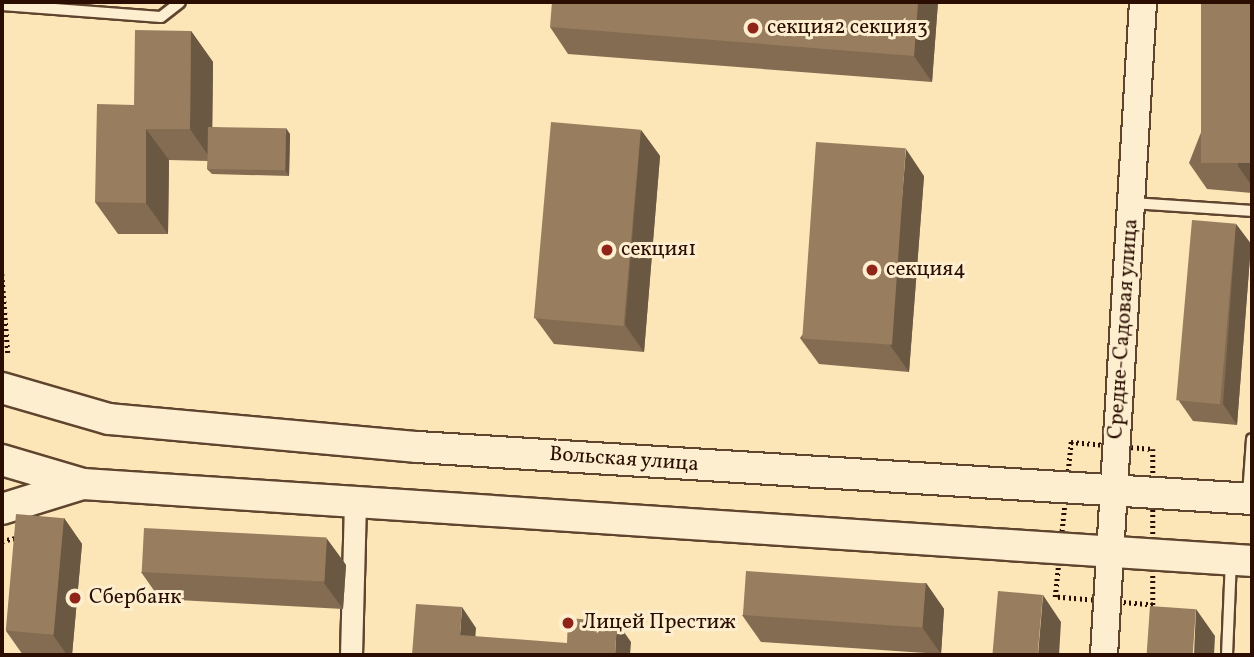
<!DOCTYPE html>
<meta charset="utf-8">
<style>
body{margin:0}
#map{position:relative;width:1254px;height:657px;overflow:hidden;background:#fce5b6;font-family:Vollkorn,serif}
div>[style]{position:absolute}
.path>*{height:4.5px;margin-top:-2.25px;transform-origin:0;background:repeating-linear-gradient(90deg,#2b0e01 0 2px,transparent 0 5.5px)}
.roads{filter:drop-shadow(2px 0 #5f442e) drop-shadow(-2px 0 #5f442e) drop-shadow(0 2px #5f442e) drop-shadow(0 -2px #5f442e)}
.service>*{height:10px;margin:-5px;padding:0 5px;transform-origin:5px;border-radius:5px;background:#fdeed0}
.minor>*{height:21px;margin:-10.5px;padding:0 10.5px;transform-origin:10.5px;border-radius:10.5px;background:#fdeed0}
.tertiary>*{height:26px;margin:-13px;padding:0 13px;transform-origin:13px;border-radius:13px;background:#fdeed0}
.secondary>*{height:30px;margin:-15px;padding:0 15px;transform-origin:15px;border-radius:15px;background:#fdeed0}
.wall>*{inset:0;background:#836c52}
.shaded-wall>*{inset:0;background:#6a5842}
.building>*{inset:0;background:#987e5f;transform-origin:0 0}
.dots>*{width:19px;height:19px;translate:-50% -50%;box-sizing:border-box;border:4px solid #fdeed0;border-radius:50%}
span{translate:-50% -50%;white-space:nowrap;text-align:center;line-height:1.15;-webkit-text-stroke:6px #fdeed0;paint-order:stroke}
.poi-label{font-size:21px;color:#2b0e01}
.left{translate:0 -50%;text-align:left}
.street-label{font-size:21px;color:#2b0e01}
.frame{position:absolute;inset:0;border:4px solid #2b0e01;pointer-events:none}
</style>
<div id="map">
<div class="path">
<div style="left:2px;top:274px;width:79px;rotate:85.7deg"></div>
<div style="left:1071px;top:442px;width:82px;rotate:4.9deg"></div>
<div style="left:1153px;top:449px;width:156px;rotate:90deg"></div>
<div style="left:1153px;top:605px;width:98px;rotate:-175.3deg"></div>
<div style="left:1055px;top:597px;width:156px;rotate:-84.1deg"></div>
<div style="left:2px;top:541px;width:13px;rotate:-13deg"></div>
</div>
<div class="roads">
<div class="service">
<div style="left:2px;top:5px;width:159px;rotate:4.3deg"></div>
<div style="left:161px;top:17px;width:24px;rotate:-38deg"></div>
<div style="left:1133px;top:203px;width:119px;rotate:3.8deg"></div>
<div style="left:1248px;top:495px;width:56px;rotate:-85.9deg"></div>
<div style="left:1227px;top:655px;width:95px;rotate:-87.6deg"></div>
</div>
<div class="minor">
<div style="left:351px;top:655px;width:153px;rotate:-88.5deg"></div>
</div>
<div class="tertiary">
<div style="left:1104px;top:655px;width:654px;rotate:-86.58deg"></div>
</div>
<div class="secondary">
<div style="left:2px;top:388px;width:111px;rotate:16.2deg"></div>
<div style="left:109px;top:419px;width:309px;rotate:5.2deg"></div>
<div style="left:417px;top:447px;width:837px;rotate:3.56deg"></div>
<div style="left:2px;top:460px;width:84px;rotate:16.5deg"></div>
<div style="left:83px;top:484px;width:1172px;rotate:3.77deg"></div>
<div style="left:2px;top:509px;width:81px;rotate:-17.3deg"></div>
</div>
</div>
<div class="wall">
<div style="clip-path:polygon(938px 2px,932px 82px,568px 54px,550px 27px)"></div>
<div style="clip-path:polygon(1252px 2px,1252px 193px,1207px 189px,1189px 163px)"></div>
<div style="clip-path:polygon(191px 31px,213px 62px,212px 127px,290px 134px,289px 176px,212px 174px,207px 169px,208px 161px,169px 160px,168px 234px,118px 234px,95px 202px)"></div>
<div style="clip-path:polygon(641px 130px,660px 156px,644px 352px,554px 344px,535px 318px)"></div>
<div style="clip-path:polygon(924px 176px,909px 372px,819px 364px,800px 338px)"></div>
<div style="clip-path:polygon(1236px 224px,1251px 244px,1237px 425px,1193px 421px,1179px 401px)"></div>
<div style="clip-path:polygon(64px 518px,82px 544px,72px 655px,23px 655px,6px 631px)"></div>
<div style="clip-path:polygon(327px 539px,346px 565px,343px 609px,160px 599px,141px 572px)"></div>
<div style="clip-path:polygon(926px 583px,944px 609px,941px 654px,761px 642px,742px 615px)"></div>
</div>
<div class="shaded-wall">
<div style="clip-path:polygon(918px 2px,938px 2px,932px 82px,914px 56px)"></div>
<div style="clip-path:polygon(1250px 2px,1252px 2px,1252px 186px,1238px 166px)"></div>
<div style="clip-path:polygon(191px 31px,213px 62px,212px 161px,190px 129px)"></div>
<div style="clip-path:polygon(286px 128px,290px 134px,289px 176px,285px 170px)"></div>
<div style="clip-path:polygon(146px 129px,169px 160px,168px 234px,146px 203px)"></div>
<div style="clip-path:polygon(641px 130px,660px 156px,644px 352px,625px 325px)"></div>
<div style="clip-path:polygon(906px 149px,924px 176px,909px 372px,890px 345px)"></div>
<div style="clip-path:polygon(1236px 224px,1251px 244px,1237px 425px,1223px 404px)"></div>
<div style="clip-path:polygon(64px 518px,82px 544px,72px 655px,67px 655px,53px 635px)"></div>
<div style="clip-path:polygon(327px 539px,346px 565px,343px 609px,324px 583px)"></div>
<div style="clip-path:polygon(926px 583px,944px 609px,941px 654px,922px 627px)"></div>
<div style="clip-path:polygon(1043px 595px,1061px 622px,1059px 655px,1038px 655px)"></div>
<div style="clip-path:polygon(462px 607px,476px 628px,474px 655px,460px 635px)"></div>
<div style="clip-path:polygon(1196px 609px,1215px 636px,1214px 655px,1194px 655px)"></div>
<div style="clip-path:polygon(617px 622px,631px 642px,630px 655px,615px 655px)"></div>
</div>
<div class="building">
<div style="clip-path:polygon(552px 2px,918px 2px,914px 56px,550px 27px)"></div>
<div style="left:1201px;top:2px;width:49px;height:161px"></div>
<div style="clip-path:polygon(135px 30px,191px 31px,190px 129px,146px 129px,146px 203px,95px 202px,97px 104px,134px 105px)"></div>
<div style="left:551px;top:122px;width:90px;height:197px;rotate:5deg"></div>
<div style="left:208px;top:127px;width:78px;height:42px;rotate:1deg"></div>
<div style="left:816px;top:142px;width:90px;height:197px;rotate:4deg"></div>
<div style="left:1192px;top:220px;width:44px;height:181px;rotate:5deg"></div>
<div style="left:16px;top:514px;width:48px;height:117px;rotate:5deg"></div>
<div style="left:144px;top:528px;width:183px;height:44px;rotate:3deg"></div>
<div style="left:746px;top:571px;width:180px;height:44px;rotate:4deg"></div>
<div style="left:998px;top:591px;width:45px;height:64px;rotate:5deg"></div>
<div style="clip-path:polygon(416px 604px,462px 607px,460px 635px,567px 643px,568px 618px,617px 622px,615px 655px,412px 655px)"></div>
<div style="left:1150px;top:606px;width:46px;height:49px;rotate:4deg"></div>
</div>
<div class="dots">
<div style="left:753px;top:28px;background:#8f2418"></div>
<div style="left:607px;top:250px;background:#8f2418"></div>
<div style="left:872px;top:270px;background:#8f2418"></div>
<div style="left:75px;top:598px;background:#8f2418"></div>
<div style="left:568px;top:623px;background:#8f2418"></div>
</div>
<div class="poi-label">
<span class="left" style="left:767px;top:28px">секция2 секция3</span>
<span class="left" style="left:621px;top:250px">секция1</span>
<span class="left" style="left:886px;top:270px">секция4</span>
<span class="left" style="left:89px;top:598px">Сбербанк</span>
<span class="left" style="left:582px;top:623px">Лицей Престиж</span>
</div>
<div class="street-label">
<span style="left:1124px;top:329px;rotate:-86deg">Средне-Садовая улица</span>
<span style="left:624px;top:460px;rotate:4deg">Вольская улица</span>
</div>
<div class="frame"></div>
</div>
